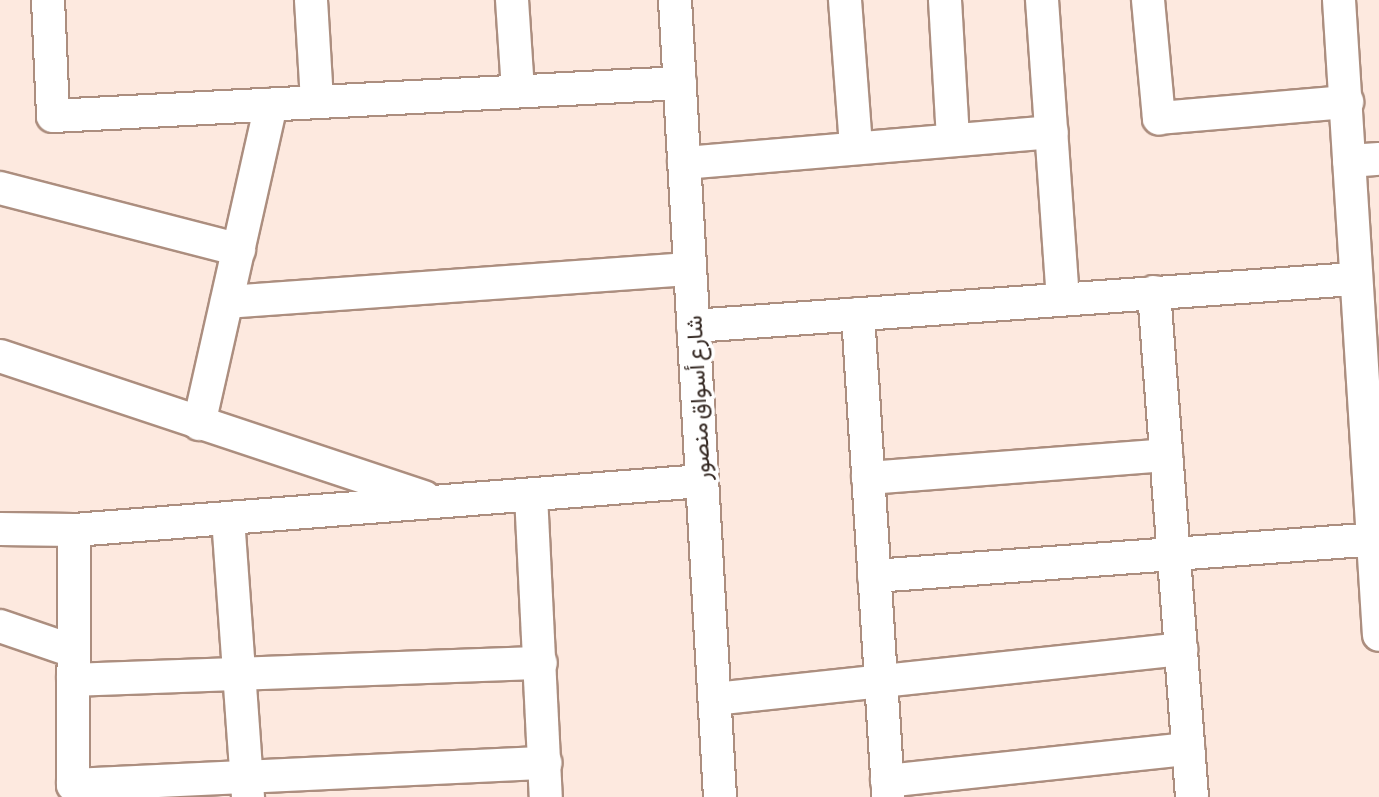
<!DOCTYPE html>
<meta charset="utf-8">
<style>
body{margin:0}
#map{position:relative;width:1379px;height:797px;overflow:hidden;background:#fde9df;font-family:"Asap Condensed",Vazirmatn,sans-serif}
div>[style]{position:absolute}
.roads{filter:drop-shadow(2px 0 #ac8e7f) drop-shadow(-2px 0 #ac8e7f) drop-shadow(0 2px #ac8e7f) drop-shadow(0 -2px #ac8e7f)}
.minor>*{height:32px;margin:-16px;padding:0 16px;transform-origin:16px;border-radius:16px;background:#fff}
span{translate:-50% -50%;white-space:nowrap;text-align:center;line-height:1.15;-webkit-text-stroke:7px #fff;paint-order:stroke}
.street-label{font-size:23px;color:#31251f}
</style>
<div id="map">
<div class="roads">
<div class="minor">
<div style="left:48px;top:0;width:116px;rotate:87.5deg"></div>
<div style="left:53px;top:116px;width:628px;rotate:-3.01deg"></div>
<div style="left:311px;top:0;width:102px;rotate:86.6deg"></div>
<div style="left:512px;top:0;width:91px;rotate:86.2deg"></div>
<div style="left:675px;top:0;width:798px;rotate:86.77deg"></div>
<div style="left:845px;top:0;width:148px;rotate:85.7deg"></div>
<div style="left:945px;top:0;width:140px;rotate:86.7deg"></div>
<div style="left:1042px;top:0;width:300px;rotate:86deg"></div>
<div style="left:1148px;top:0;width:119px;rotate:84.7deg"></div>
<div style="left:1159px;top:118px;width:189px;rotate:-4.9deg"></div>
<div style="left:1339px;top:0;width:636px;rotate:86.4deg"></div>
<div style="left:1349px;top:161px;width:30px;rotate:-4deg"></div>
<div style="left:684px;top:163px;width:369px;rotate:-4.8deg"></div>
<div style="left:0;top:188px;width:247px;rotate:14.5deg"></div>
<div style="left:1154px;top:292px;width:506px;rotate:85.7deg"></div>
<div style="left:227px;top:302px;width:464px;rotate:-4.1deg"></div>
<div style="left:858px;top:314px;width:484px;rotate:86.4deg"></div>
<div style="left:693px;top:326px;width:663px;rotate:-4.07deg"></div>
<div style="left:0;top:356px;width:447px;rotate:18.4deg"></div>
<div style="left:199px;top:424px;width:327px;rotate:-77.3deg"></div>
<div style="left:868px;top:478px;width:299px;rotate:-4.4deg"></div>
<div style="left:531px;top:495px;width:302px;rotate:87.2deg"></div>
<div style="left:228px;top:518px;width:280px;rotate:85.9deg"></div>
<div style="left:0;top:529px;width:74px;rotate:0.8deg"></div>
<div style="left:74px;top:530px;width:630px;rotate:-4.46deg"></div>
<div style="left:74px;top:530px;width:255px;rotate:90.2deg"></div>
<div style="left:73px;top:785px;width:473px;rotate:-2.7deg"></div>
<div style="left:874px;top:576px;width:499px;rotate:-4.2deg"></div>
<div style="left:0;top:626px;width:77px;rotate:18.9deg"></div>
<div style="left:73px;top:680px;width:468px;rotate:-2.1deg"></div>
<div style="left:715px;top:699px;width:469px;rotate:-6.1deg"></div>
<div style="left:887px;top:781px;width:303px;rotate:-6.1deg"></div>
</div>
</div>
<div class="street-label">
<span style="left:698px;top:398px;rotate:-93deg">شارع أسواق منصور</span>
</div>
</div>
